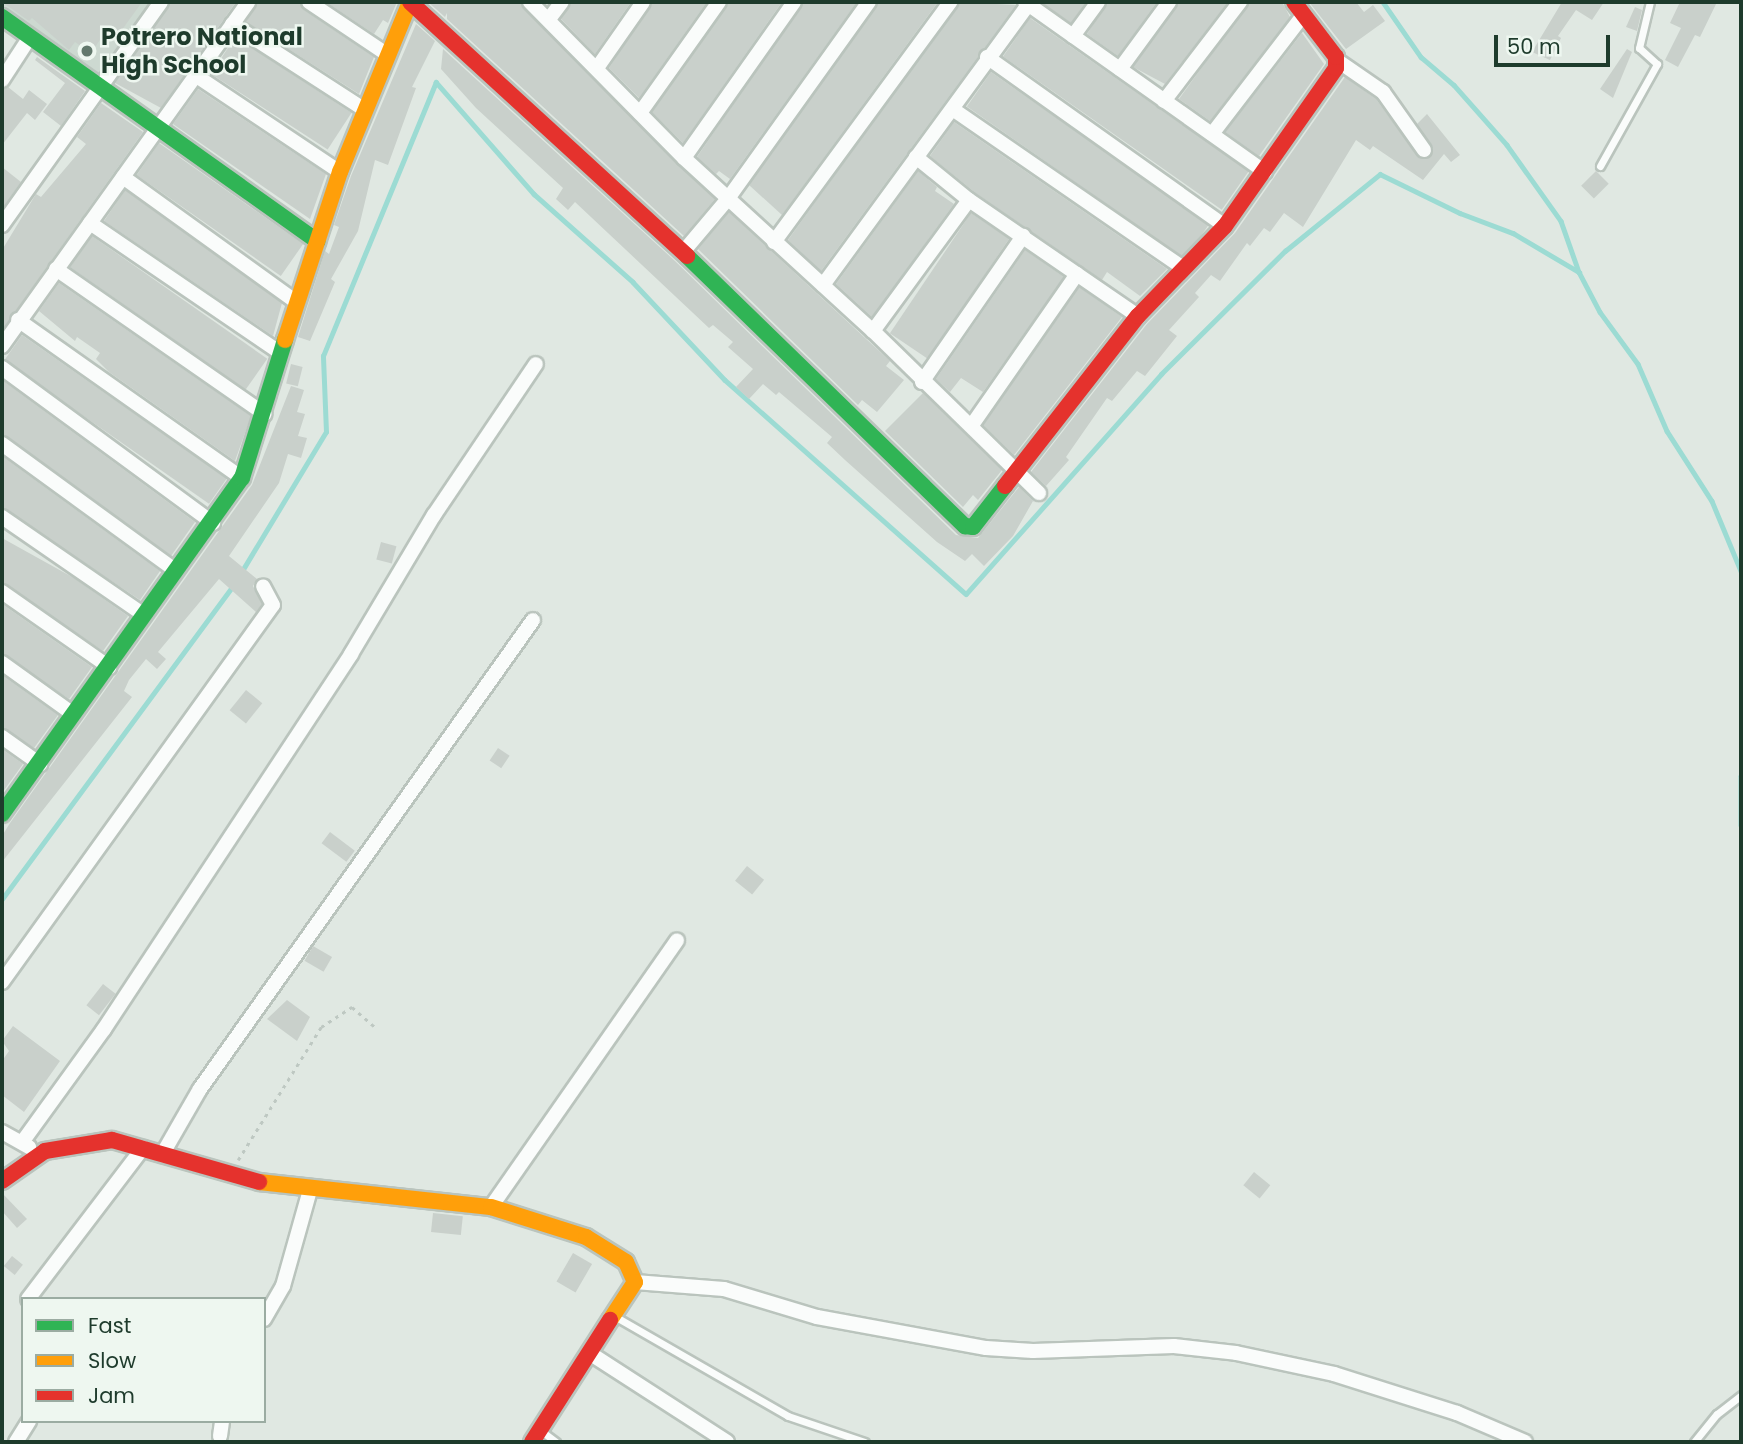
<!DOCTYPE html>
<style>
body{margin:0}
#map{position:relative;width:1743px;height:1444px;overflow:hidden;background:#e0e8e2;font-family:Poppins,sans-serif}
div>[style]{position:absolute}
.built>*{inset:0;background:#cdd9d1}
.stream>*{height:4.5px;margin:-2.25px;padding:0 2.25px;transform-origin:2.25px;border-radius:2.25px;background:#9cdbd3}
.building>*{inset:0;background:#c9d0cb;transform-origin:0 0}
.path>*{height:2.5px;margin-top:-1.25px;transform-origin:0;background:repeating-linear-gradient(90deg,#bec8c2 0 3.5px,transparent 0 8.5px)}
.roads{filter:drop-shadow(2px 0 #bac4bd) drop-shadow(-2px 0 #bac4bd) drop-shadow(0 2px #bac4bd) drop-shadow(0 -2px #bac4bd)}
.lane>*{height:7px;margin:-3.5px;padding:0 3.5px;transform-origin:3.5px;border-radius:3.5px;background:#fafcfb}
.street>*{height:14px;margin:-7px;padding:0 7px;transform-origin:7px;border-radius:7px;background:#fafcfb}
.fast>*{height:16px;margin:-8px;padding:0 8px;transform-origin:8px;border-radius:8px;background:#30b455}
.slow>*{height:16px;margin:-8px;padding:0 8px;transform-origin:8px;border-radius:8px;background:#ff9f0a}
.jam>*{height:16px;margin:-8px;padding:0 8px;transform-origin:8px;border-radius:8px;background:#e5322d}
.dots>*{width:19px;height:19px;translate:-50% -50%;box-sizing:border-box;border:4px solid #eef7f0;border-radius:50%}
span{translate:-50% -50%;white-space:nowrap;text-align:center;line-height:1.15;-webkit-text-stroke:5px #eef7f0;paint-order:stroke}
.poi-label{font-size:24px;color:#1e3b2c;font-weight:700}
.left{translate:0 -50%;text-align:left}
.frame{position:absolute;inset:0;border:4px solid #1e3b2c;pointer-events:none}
.legend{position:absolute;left:21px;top:1297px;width:245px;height:126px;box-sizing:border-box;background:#eef7f0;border:2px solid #9baca2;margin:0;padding:9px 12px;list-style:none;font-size:21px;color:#1e3b2c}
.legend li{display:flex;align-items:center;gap:14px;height:35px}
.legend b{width:35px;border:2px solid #9baca2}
.scale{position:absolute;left:1494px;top:35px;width:116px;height:32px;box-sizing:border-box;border:4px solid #1e3b2c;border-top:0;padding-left:9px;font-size:21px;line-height:24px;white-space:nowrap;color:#1e3b2c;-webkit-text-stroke:5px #eef7f0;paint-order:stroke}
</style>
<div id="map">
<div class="built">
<div style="clip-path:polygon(2px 2px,151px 2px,98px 79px,2px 11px)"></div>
</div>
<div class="stream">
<div style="left:1383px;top:2px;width:67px;rotate:55.4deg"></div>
<div style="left:1421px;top:57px;width:43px;rotate:40.3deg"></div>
<div style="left:1454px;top:85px;width:80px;rotate:48.5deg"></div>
<div style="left:1507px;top:145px;width:93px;rotate:54.6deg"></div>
<div style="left:1561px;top:221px;width:54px;rotate:70.6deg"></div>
<div style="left:1579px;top:272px;width:45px;rotate:62.3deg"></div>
<div style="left:1600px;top:312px;width:64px;rotate:53.8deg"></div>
<div style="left:1638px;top:364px;width:73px;rotate:66.6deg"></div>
<div style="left:1667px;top:431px;width:83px;rotate:57.3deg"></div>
<div style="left:1712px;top:501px;width:76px;rotate:67.5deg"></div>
<div style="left:242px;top:571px;width:162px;rotate:-58.9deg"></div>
<div style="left:326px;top:432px;width:76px;rotate:-92.3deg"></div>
<div style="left:323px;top:356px;width:296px;rotate:-67.6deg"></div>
<div style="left:436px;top:82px;width:149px;rotate:48.8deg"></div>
<div style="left:534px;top:194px;width:132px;rotate:41.6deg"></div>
<div style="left:633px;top:282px;width:134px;rotate:46.8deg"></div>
<div style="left:725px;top:380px;width:322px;rotate:41.6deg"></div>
<div style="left:966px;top:594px;width:294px;rotate:-48.4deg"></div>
<div style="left:1161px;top:374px;width:175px;rotate:-44.8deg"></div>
<div style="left:1285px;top:251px;width:122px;rotate:-39deg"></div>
<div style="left:1380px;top:174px;width:89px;rotate:26deg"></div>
<div style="left:1460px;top:213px;width:57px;rotate:20.7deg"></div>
<div style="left:1513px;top:233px;width:77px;rotate:30.6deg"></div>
<div style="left:1741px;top:776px;width:49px;rotate:90deg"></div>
<div style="left:2px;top:899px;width:388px;rotate:-53.6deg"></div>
</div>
<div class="building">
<div style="clip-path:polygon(2px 2px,142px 2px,114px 41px,104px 34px,91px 53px,75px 42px,69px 50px,32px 18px,29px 21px)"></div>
<div style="clip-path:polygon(170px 2px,236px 2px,161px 108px,115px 83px)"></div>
<div style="clip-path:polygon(257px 2px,299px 2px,304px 10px,374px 57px,359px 94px,246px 22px)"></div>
<div style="clip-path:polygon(326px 2px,397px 2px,388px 23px,383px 20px,374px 34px)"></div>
<div style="clip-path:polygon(428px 2px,521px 2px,715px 199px,684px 236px,447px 19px,447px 13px,445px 17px)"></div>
<div style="clip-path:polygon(571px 2px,631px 2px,595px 54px,561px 19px)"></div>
<div style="clip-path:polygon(652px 2px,707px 2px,639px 98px,609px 68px)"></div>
<div style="clip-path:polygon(728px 2px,782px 2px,683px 143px,652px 112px)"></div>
<div style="clip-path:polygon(803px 2px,857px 2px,730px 179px,719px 171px,716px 174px,697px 157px)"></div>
<div style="clip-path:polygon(878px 2px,938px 2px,782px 215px,749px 185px)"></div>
<div style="clip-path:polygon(959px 2px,1016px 5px,821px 271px,788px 240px)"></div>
<div style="clip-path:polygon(1041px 2px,1086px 2px,1071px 23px)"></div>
<div style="clip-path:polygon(1107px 2px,1157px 2px,1118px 56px,1087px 34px)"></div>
<div style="clip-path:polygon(1178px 2px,1228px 2px,1165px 84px,1133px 67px)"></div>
<div style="clip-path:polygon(1249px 2px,1282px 2px,1290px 17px,1210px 121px,1179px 99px)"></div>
<div style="clip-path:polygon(1309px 2px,1356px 2px,1364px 12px,1373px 5px,1385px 21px,1346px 49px)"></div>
<div style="clip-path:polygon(1562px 2px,1604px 2px,1592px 20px,1576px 10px,1558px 36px,1561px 38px,1550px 60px,1532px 52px)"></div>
<div style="clip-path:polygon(1680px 2px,1717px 2px,1700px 37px,1695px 35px,1678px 67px,1665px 60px,1681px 28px,1670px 23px)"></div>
<div style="clip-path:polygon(1635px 7px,1642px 10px,1637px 31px,1626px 27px)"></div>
<div style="left:1030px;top:18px;width:267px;height:47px;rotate:35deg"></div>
<div style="clip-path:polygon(416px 24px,435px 41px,412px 87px,416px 88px,388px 165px,375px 160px,358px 231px,331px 279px,335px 282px,310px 341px,298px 337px,325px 251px,329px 254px,339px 227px,334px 225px,351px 176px)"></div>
<div style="clip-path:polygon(1302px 33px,1324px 64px,1259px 156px,1225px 132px)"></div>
<div style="left:235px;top:37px;width:139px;height:44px;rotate:33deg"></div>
<div style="clip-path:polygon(443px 49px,675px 261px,956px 535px,978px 538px,1019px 487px,1033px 501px,1013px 536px,984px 566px,972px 554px,965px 561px,937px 542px,845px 460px,827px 443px,832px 437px,779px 392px,776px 395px,763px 384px,749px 399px,736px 387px,753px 369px,728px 347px,733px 342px,713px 325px,709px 328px,575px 202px,568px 210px,556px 199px,563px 188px,476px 108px,441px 69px)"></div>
<div style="clip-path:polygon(1627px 49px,1632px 52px,1613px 98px,1600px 89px)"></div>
<div style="clip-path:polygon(37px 57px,85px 91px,61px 126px,43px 112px,65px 83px,35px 60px)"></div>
<div style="left:991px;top:72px;width:266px;height:42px;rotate:35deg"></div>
<div style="clip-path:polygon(1345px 77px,1376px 99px,1419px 158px,1433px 153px,1417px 124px,1427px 114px,1460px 155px,1451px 162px,1444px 154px,1423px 180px,1373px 146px,1370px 150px,1356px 140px,1303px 227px,1284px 213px,1270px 232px,1264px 228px,1250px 246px,1247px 243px,1220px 281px,1211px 275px,1195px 293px,1199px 297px,1169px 330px,1177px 336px,1145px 376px,1137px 371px,1112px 401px,1107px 398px,1066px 457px,1069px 460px,1046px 486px,1031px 472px,1147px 324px,1235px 233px)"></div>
<div style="clip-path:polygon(8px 87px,23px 99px,29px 90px,47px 104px,35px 120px,27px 113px,2px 145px,2px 90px)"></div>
<div style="clip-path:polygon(198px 89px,326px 174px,310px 219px,173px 124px)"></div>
<div style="clip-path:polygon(101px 103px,143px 132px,2px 330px,2px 250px,36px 194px,41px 197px,86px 144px,77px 137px)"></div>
<div style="clip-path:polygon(954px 122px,1167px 269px,1140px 296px,1107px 272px,1102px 280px,977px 194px,930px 156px)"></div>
<div style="left:159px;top:143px;width:176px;height:39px;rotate:35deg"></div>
<div style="clip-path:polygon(2px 167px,21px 182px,2px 209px)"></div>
<div style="clip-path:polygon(918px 171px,937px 187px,935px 191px,954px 204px,872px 317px,836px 284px)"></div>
<div style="left:1596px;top:171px;width:18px;height:21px;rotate:45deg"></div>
<div style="clip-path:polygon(125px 190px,282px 303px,273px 336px,104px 221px)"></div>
<div style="clip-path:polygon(729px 212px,890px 361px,886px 366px,904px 380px,877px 412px,862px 400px,858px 405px,698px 249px)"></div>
<div style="left:971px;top:213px;width:46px;height:145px;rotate:34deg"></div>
<div style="left:92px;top:236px;width:214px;height:38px;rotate:35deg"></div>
<div style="clip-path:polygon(1025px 250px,1064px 277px,983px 392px,961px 378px,950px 392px,936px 379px)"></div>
<div style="clip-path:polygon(59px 283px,251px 416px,235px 461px,109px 372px,96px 359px,100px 353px,77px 337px,75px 341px,39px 311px)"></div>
<div style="clip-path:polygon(1079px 287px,1122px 317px,1014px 455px,983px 425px)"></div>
<div style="left:22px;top:335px;width:250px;height:31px;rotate:35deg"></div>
<div style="left:291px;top:364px;width:12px;height:20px;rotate:14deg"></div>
<div style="clip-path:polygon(2px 380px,195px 522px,171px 556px,2px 435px)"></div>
<div style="clip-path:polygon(291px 386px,304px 390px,297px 412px,305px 414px,298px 436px,307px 438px,301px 458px,288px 454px,279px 483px,229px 556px,257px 579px,253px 586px,262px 604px,256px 612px,219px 579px,158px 652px,166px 659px,157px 669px,146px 659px,129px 680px,124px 691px,132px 697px,2px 862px,2px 836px,10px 823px,252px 485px)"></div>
<div style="clip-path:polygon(923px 393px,1002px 470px,978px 500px,973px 495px,963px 507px,885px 431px)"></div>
<div style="clip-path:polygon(2px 456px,160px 571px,140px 600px,2px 508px)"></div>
<div style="clip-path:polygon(2px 538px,74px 578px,128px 616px,103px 651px,2px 583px)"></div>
<div style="left:381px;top:542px;width:16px;height:18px;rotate:15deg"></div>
<div style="clip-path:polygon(2px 604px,92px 667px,69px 699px,2px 654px)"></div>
<div style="clip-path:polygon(2px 675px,58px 715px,34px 748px,2px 728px)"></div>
<div style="left:246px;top:690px;width:21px;height:26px;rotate:39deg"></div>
<div style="left:498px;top:748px;width:14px;height:15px;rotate:34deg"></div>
<div style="clip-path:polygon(2px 749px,23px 764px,2px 793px)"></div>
<div style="left:330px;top:832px;width:31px;height:14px;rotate:37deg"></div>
<div style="left:747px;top:866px;width:22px;height:19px;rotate:39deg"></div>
<div style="left:313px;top:946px;width:22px;height:17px;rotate:30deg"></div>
<div style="left:103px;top:984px;width:16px;height:27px;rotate:38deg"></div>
<div style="clip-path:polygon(287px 1000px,310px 1017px,297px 1041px,267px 1019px)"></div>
<div style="clip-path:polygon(13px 1026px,60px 1061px,24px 1112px,2px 1095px,2px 1061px,9px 1051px,2px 1041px)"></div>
<div style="left:1254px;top:1172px;width:21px;height:17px;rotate:39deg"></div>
<div style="clip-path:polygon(2px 1193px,27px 1219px,17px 1228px,2px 1211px)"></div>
<div style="left:433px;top:1213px;width:30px;height:19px;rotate:6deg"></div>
<div style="left:573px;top:1253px;width:22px;height:33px;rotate:30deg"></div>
<div style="left:12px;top:1256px;width:14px;height:13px;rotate:39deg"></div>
</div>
<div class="path">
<div style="left:238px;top:1160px;width:157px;rotate:-58deg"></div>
<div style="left:321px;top:1027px;width:37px;rotate:-33deg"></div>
<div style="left:352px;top:1007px;width:30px;rotate:41deg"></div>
</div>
<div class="roads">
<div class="lane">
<div style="left:1600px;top:166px;width:117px;rotate:-60.8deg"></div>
<div style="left:1657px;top:64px;width:24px;rotate:-138deg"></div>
<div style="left:1639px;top:48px;width:47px;rotate:-76.6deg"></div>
<div style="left:616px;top:1317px;width:198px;rotate:29.9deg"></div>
<div style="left:788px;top:1416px;width:81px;rotate:18.7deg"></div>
<div style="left:540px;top:1430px;width:20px;rotate:37deg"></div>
<div style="left:1694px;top:1442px;width:36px;rotate:-51deg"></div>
<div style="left:1717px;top:1414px;width:31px;rotate:-38deg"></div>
</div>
<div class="street">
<div style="left:309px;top:2px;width:92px;rotate:33.9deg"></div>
<div style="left:530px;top:2px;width:219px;rotate:45.4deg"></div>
<div style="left:684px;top:158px;width:256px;rotate:42.5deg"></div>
<div style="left:873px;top:331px;width:232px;rotate:44.3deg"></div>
<div style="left:1025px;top:2px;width:294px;rotate:35.3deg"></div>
<div style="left:549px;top:19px;width:21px;rotate:-53deg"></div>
<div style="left:232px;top:24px;width:155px;rotate:32.9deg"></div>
<div style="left:1073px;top:36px;width:42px;rotate:-53.7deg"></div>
<div style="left:987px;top:57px;width:292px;rotate:35.4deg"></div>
<div style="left:1338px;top:61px;width:55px;rotate:34.6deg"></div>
<div style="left:1383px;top:92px;width:71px;rotate:54.7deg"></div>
<div style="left:597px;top:68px;width:80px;rotate:-55.1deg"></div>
<div style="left:1120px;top:69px;width:83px;rotate:-53.8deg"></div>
<div style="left:195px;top:75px;width:174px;rotate:33.8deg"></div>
<div style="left:2px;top:80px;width:51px;rotate:-56.9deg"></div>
<div style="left:1164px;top:101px;width:125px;rotate:-52.5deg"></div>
<div style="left:954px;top:110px;width:278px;rotate:34.6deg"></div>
<div style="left:640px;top:113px;width:136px;rotate:-54.6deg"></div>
<div style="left:1212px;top:134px;width:151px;rotate:-52.5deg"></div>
<div style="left:916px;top:157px;width:68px;rotate:39.1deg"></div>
<div style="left:969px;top:200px;width:205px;rotate:34.5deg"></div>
<div style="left:684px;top:158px;width:191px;rotate:-54.8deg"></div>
<div style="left:123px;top:177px;width:212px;rotate:35.8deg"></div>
<div style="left:90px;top:223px;width:229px;rotate:34.3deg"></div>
<div style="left:2px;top:225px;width:274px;rotate:-54.5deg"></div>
<div style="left:774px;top:242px;width:298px;rotate:-53.7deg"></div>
<div style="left:683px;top:252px;width:68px;rotate:-49.8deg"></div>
<div style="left:727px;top:200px;width:244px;rotate:-54.4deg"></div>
<div style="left:56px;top:269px;width:254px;rotate:34.8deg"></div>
<div style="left:823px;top:285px;width:351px;rotate:-53.8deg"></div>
<div style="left:18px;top:320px;width:274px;rotate:35.2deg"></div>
<div style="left:873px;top:331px;width:162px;rotate:-53.8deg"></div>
<div style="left:2px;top:346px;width:423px;rotate:-54.4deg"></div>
<div style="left:2px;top:368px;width:262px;rotate:36.3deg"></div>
<div style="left:922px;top:382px;width:178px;rotate:-55.3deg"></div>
<div style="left:972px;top:425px;width:184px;rotate:-55.2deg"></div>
<div style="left:2px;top:444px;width:215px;rotate:36.1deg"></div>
<div style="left:2px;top:517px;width:173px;rotate:34.6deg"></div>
<div style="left:2px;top:592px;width:131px;rotate:35deg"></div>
<div style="left:2px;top:663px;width:87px;rotate:35.7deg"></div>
<div style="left:2px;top:737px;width:47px;rotate:35.4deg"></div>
<div style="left:2px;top:982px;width:464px;rotate:-54.3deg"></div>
<div style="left:273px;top:605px;width:21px;rotate:-118deg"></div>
<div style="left:2px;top:1132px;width:31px;rotate:29deg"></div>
<div style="left:23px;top:1141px;width:138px;rotate:-54.1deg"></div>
<div style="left:104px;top:1029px;width:449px;rotate:-56.6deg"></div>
<div style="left:351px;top:654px;width:162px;rotate:-59.2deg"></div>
<div style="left:434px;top:515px;width:182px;rotate:-56deg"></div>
<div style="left:162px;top:1155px;width:76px;rotate:-60.1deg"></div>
<div style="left:200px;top:1089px;width:575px;rotate:-54.62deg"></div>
<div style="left:491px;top:1207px;width:325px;rotate:-55.1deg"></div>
<div style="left:635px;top:1282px;width:89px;rotate:4.5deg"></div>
<div style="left:724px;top:1289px;width:97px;rotate:16.8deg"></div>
<div style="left:817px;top:1317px;width:172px;rotate:10.4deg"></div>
<div style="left:986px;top:1348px;width:47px;rotate:3.7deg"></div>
<div style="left:1033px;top:1351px;width:141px;rotate:-2deg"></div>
<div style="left:1174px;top:1346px;width:62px;rotate:6.4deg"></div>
<div style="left:1236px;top:1353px;width:100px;rotate:12.1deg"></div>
<div style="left:1334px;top:1374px;width:129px;rotate:17.6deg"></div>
<div style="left:1457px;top:1413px;width:74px;rotate:23.1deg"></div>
<div style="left:28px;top:1299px;width:190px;rotate:-52.7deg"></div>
<div style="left:264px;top:1319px;width:38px;rotate:-60deg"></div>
<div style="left:283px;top:1286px;width:100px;rotate:-74.3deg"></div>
<div style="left:591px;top:1354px;width:162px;rotate:32.9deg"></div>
<div style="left:220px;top:1436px;width:15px;rotate:-82deg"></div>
<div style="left:16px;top:1442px;width:25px;rotate:-58deg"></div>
</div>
<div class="fast">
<div style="left:2px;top:17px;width:387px;rotate:35.4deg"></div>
<div style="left:687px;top:256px;width:388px;rotate:44.2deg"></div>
<div style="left:965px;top:526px;width:8px;rotate:7deg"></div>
<div style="left:973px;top:527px;width:52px;rotate:-52deg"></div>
<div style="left:2px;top:814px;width:413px;rotate:-54.5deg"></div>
<div style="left:242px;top:478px;width:145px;rotate:-72.7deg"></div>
</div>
<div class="slow">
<div style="left:285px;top:340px;width:177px;rotate:-71.9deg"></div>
<div style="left:340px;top:172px;width:184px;rotate:-67.6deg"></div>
<div style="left:259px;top:1182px;width:233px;rotate:6.2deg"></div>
<div style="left:491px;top:1207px;width:100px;rotate:17.5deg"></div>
<div style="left:586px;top:1237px;width:47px;rotate:32deg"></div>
<div style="left:626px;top:1262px;width:22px;rotate:66deg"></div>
<div style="left:635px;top:1282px;width:45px;rotate:123.3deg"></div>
</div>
<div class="jam">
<div style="left:410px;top:2px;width:376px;rotate:42.5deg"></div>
<div style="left:1005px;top:486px;width:216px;rotate:-52deg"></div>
<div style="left:1138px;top:316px;width:125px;rotate:-46deg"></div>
<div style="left:1225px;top:226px;width:193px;rotate:-54.9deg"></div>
<div style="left:1336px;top:68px;width:11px;rotate:-90deg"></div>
<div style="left:1336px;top:57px;width:69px;rotate:-127.4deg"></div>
<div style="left:2px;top:1181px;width:52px;rotate:-34.9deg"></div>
<div style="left:45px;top:1151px;width:68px;rotate:-9.3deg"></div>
<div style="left:112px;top:1140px;width:153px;rotate:15.9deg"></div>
<div style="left:532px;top:1442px;width:145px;rotate:-57.4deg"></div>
</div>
</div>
<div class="dots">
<div style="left:87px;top:51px;background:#62786c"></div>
</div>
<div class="poi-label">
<span class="left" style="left:101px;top:51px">Potrero National<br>High School</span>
</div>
<div class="frame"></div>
<ul class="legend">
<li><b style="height:9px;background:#30b455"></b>Fast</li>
<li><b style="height:9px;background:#ff9f0a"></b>Slow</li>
<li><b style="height:9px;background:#e5322d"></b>Jam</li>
</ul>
<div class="scale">50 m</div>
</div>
